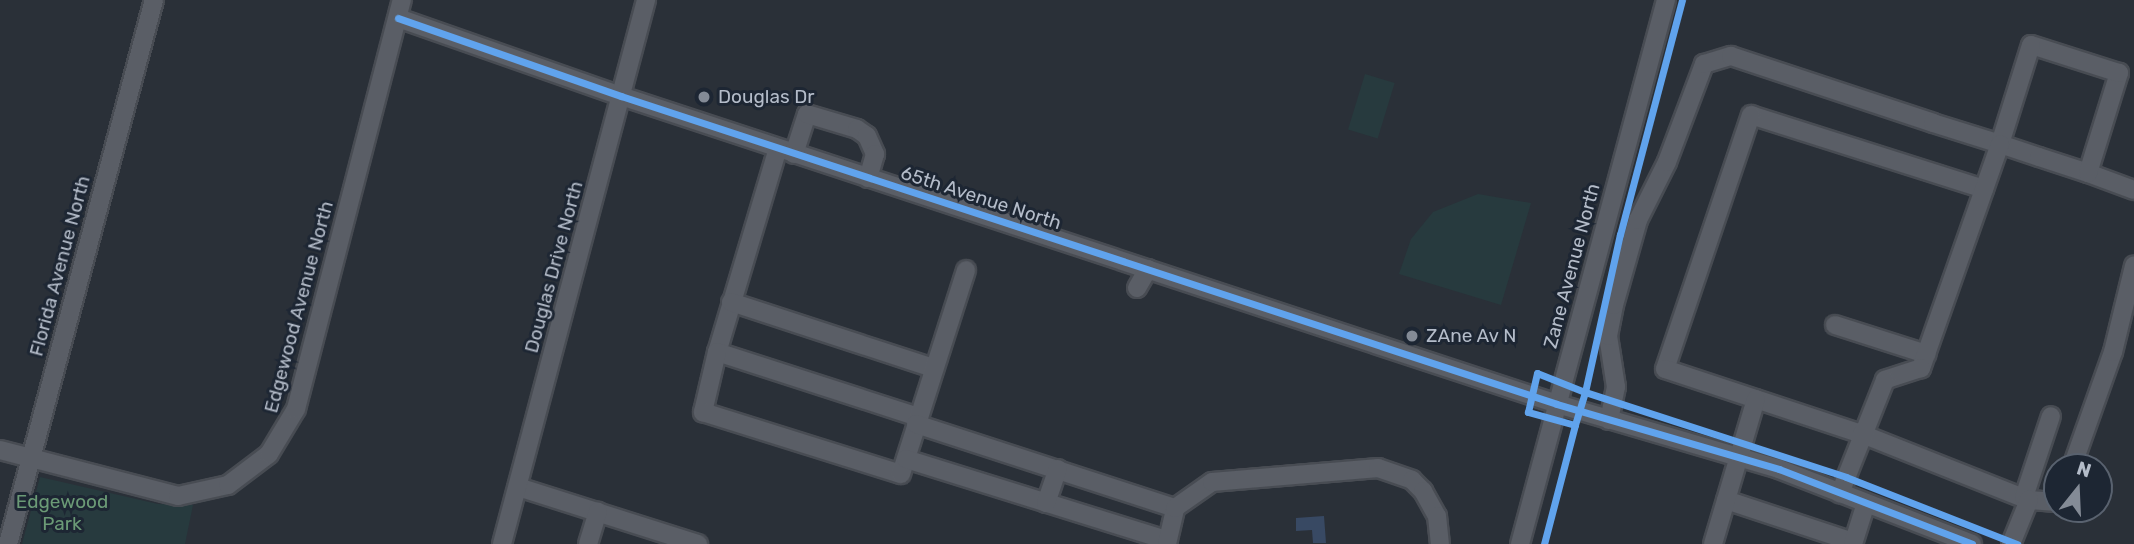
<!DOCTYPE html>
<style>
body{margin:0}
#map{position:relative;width:2134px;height:544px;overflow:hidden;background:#2a3038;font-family:Rubik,sans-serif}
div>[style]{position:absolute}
.green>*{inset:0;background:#273a3e;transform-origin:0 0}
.water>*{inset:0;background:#384963}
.roads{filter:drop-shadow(2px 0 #484c53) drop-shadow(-2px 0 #484c53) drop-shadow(0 2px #484c53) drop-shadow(0 -2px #484c53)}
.minor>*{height:18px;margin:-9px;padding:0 9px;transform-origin:9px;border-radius:9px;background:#5a5e66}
.cycleway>*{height:7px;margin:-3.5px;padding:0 3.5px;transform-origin:3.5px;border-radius:3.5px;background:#60a3ed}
.dots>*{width:19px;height:19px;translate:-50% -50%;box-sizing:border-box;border:4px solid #1d2633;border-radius:50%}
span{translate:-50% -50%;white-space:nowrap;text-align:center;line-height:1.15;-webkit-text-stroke:6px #1d2633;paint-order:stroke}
.poi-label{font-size:19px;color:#b4bcc9}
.left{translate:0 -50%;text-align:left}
.street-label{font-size:19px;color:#b4bcc9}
.park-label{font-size:19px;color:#6b9a76}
.north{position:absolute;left:2043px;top:453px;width:70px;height:70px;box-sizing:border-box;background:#1d2633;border:2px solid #59626f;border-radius:50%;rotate:18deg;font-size:19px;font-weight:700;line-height:28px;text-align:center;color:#b4bcc9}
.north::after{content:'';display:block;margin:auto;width:24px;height:32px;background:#848b96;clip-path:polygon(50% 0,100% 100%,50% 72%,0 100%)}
</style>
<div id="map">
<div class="green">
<div style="left:1365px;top:74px;width:31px;height:58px;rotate:17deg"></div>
<div style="clip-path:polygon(1478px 194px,1531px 203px,1501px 305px,1399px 274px,1411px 239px,1433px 212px)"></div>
<div style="clip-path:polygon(40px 477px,158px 504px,193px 505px,185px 544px,22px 544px)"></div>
</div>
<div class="water">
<div style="clip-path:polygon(1324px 516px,1326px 543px,1313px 543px,1312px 530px,1296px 531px,1296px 518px)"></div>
</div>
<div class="roads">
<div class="minor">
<div style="left:398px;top:18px;width:236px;rotate:19.3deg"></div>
<div style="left:621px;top:96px;width:985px;rotate:18.21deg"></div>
<div style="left:1557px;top:404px;width:231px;rotate:16.3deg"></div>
<div style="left:1779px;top:469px;width:207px;rotate:21.2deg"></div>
<div style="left:778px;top:148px;width:213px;rotate:106.6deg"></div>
<div style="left:717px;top:352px;width:211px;rotate:17.9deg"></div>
<div style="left:794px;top:154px;width:42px;rotate:-72deg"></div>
<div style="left:807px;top:114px;width:52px;rotate:16.7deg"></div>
<div style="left:857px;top:129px;width:12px;rotate:35deg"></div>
<div style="left:867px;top:136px;width:20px;rotate:66deg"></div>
<div style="left:875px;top:154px;width:25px;rotate:106deg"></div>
<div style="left:2088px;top:173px;width:49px;rotate:20.3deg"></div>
<div style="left:1984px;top:189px;width:244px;rotate:-162.4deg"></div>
<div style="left:1751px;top:115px;width:268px;rotate:108.7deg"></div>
<div style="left:1665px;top:369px;width:207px;rotate:18.3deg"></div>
<div style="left:1862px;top:434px;width:180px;rotate:21.6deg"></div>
<div style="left:2029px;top:500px;width:28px;rotate:4deg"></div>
<div style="left:1137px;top:288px;width:22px;rotate:-60deg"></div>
<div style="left:731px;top:302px;width:213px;rotate:18.1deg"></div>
<div style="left:1835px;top:325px;width:96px;rotate:17.7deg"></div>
<div style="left:717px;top:352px;width:62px;rotate:103.1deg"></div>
<div style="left:703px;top:412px;width:207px;rotate:17.4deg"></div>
<div style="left:901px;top:474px;width:214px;rotate:-72.3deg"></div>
<div style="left:1609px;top:420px;width:34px;rotate:-78deg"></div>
<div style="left:1616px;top:387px;width:52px;rotate:-98.9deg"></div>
<div style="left:1608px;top:336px;width:32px;rotate:-79deg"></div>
<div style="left:1614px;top:305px;width:88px;rotate:-74.2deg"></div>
<div style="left:1638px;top:220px;width:65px;rotate:-63.4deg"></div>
<div style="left:1667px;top:162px;width:105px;rotate:-69.3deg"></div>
<div style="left:1704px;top:64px;width:28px;rotate:-17deg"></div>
<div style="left:1731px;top:56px;width:213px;rotate:18.3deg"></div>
<div style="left:1933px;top:123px;width:70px;rotate:17.4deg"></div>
<div style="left:2000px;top:144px;width:41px;rotate:18.4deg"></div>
<div style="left:2039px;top:157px;width:52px;rotate:18.1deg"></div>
<div style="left:2088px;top:173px;width:105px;rotate:-72.8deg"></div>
<div style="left:2119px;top:73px;width:92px;rotate:-162.3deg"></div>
<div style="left:2031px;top:45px;width:104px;rotate:107.4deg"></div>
<div style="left:2000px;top:144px;width:238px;rotate:109.4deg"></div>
<div style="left:1921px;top:368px;width:38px;rotate:162deg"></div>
<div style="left:1885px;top:380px;width:122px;rotate:111.7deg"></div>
<div style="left:916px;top:424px;width:272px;rotate:18deg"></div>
<div style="left:0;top:450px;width:184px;rotate:14.5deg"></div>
<div style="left:178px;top:496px;width:51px;rotate:-12.4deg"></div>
<div style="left:228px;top:485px;width:51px;rotate:-37.1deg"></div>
<div style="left:269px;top:454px;width:52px;rotate:-59deg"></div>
<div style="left:296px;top:409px;width:423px;rotate:-75.5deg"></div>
<div style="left:906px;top:459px;width:272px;rotate:17.3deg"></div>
<div style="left:2072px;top:467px;width:122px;rotate:-70.4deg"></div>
<div style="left:2113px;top:352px;width:89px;rotate:-76.3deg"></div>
<div style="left:518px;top:487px;width:189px;rotate:17.6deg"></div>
<div style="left:2024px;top:497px;width:85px;rotate:-71.6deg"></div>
<div style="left:1726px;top:500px;width:134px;rotate:18.3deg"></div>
<div style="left:1046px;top:503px;width:36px;rotate:-71deg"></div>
<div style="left:8px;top:544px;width:563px;rotate:-74.98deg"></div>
<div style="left:502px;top:544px;width:563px;rotate:-75.17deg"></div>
<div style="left:588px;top:544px;width:34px;rotate:-73deg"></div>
<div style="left:1167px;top:544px;width:37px;rotate:-77deg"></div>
<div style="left:1175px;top:508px;width:45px;rotate:-35.1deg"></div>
<div style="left:1212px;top:482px;width:167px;rotate:-4.8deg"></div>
<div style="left:1378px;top:468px;width:36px;rotate:19deg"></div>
<div style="left:1412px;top:480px;width:16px;rotate:45deg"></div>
<div style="left:1423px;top:491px;width:29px;rotate:61deg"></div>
<div style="left:1437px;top:516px;width:28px;rotate:84deg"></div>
<div style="left:1520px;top:544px;width:563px;rotate:-74.98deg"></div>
<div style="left:1713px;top:544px;width:151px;rotate:-73.5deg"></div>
<div style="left:1853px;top:544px;width:43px;rotate:-72.4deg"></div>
<div style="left:2011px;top:544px;width:48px;rotate:-67.8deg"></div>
</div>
</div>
<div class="cycleway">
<div style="left:1682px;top:0;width:242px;rotate:104.8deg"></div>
<div style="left:1620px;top:234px;width:162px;rotate:102.5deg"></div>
<div style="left:1585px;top:392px;width:34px;rotate:107deg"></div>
<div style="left:1575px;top:425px;width:49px;rotate:-164.5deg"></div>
<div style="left:1528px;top:412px;width:40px;rotate:-77deg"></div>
<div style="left:1537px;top:373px;width:52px;rotate:21.6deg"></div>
<div style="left:1585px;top:392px;width:274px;rotate:18deg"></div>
<div style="left:1846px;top:477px;width:184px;rotate:21.4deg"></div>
<div style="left:398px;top:18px;width:236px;rotate:19.3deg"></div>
<div style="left:621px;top:96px;width:985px;rotate:18.21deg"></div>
<div style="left:1557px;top:404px;width:231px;rotate:16.3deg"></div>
<div style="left:1779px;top:469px;width:207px;rotate:21.2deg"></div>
<div style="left:1544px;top:544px;width:123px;rotate:-75.4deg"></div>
</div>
<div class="dots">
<div style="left:704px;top:97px;background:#848b96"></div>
<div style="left:1412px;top:336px;background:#848b96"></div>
</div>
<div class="poi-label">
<span class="left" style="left:718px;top:97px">Douglas Dr</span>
<span class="left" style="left:1426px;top:336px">ZAne Av N</span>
</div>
<div class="street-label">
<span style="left:981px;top:198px;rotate:18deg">65th Avenue North</span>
<span style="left:60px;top:266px;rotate:-75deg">Florida Avenue North</span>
<span style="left:1572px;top:266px;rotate:-75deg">Zane Avenue North</span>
<span style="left:554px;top:267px;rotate:-75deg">Douglas Drive North</span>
<span style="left:299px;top:307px;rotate:-75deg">Edgewood Avenue North</span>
</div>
<div class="park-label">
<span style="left:62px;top:513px">Edgewood<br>Park</span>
</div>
<div class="north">N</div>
</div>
